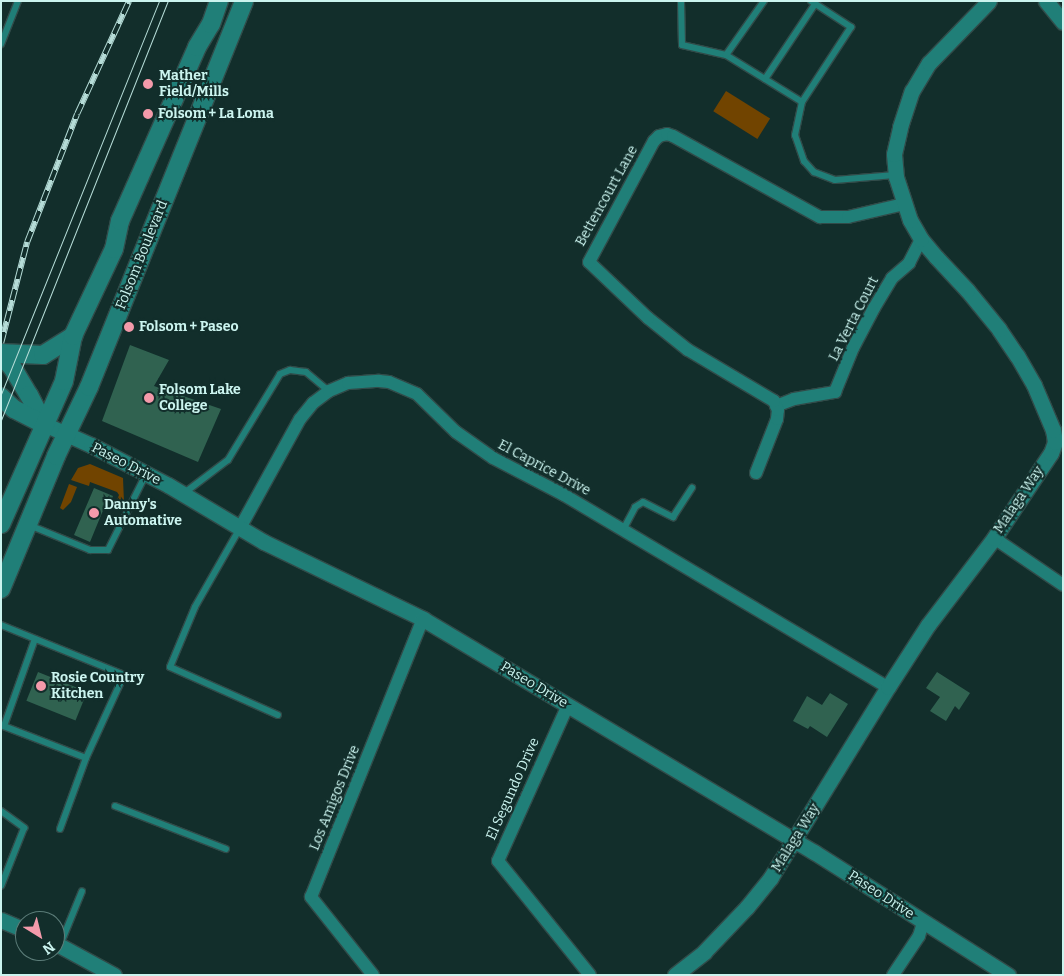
<!DOCTYPE html>
<style>
body{margin:0}
#map{position:relative;width:1064px;height:976px;overflow:hidden;background:#122e2b;font-family:Bitter,serif}
div>[style]{position:absolute}
.green>*{inset:0;background:#714400;transform-origin:0 0}
.building>*{inset:0;background:#306250;transform-origin:0 0}
.roads{filter:drop-shadow(1px 0 #314b49) drop-shadow(-1px 0 #314b49) drop-shadow(0 1px #314b49) drop-shadow(0 -1px #314b49)}
.service>*{height:6px;margin:-3px;padding:0 3px;transform-origin:3px;border-radius:3px;background:#207f78}
.minor>*{height:12px;margin:-6px;padding:0 6px;transform-origin:6px;border-radius:6px;background:#207f78}
.tertiary>*{height:15px;margin:-7.5px;padding:0 7.5px;transform-origin:7.5px;border-radius:7.5px;background:#207f78}
.secondary>*{height:18px;margin:-9px;padding:0 9px;transform-origin:9px;border-radius:9px;background:#207f78}
.tram>*{height:1px;margin:-0.5px;padding:0 0.5px;transform-origin:0.5px;border-radius:0.5px;background:#b5dcd7}
.rail>*{height:5.5px;margin-top:-2.75px;transform-origin:0;background:repeating-linear-gradient(90deg,#122e2b 0 11px,#b5dcd7 0 22px);box-sizing:border-box;border-block:1px solid #b5dcd7}
.dots>*{width:14px;height:14px;translate:-50% -50%;box-sizing:border-box;border:2px solid #122e2b;border-radius:50%}
span{translate:-50% -50%;white-space:nowrap;text-align:center;line-height:1.15;-webkit-text-stroke:4px #122e2b;paint-order:stroke}
.poi-label{font-size:14px;color:#cbf4ef;font-weight:700}
.left{translate:0 -50%;text-align:left}
.street-label{font-size:14px;color:#cbf4ef}
.frame{position:absolute;inset:0;border:2px solid #cbf4ef;pointer-events:none}
.north{position:absolute;left:15px;top:911px;width:50px;height:50px;box-sizing:border-box;background:#122e2b;border:1px solid #5c7d79;border-radius:50%;rotate:144deg;font-size:14px;font-weight:700;line-height:20px;text-align:center;color:#cbf4ef}
.north::after{content:'';display:block;margin:auto;width:18px;height:22px;background:#f39aaa;clip-path:polygon(50% 0,100% 100%,50% 72%,0 100%)}
</style>
<div id="map">
<div class="green">
<div style="left:726px;top:91px;width:52px;height:24px;rotate:32deg"></div>
<div style="clip-path:polygon(90px 464px,123px 478px,124px 502px,117px 500px,119px 495px,117px 492px,90px 482px,89px 486px,71px 480px,78px 468px)"></div>
<div style="clip-path:polygon(69px 484px,77px 487px,71px 502px,63px 510px,60px 508px)"></div>
</div>
<div class="building">
<div style="clip-path:polygon(130px 345px,169px 360px,154px 386px,221px 409px,198px 462px,102px 421px)"></div>
<div style="clip-path:polygon(94px 488px,113px 496px,108px 510px,104px 508px,90px 542px,74px 535px)"></div>
<div style="left:38px;top:672px;width:53px;height:31px;rotate:22deg"></div>
<div style="clip-path:polygon(937px 672px,970px 693px,959px 710px,955px 706px,946px 721px,930px 711px,940px 697px,926px 688px)"></div>
<div style="clip-path:polygon(830px 693px,848px 704px,827px 737px,810px 726px,808px 729px,793px 721px,807px 696px,822px 705px)"></div>
</div>
<div class="roads">
<div class="service">
<div style="left:681px;top:1px;width:44px;rotate:88.7deg"></div>
<div style="left:682px;top:45px;width:45px;rotate:12.8deg"></div>
<div style="left:726px;top:55px;width:89px;rotate:31.7deg"></div>
<div style="left:811px;top:1px;width:48px;rotate:33deg"></div>
<div style="left:851px;top:27px;width:90px;rotate:123.2deg"></div>
<div style="left:802px;top:102px;width:34px;rotate:102deg"></div>
<div style="left:795px;top:135px;width:28px;rotate:71deg"></div>
<div style="left:804px;top:161px;width:15px;rotate:48deg"></div>
<div style="left:814px;top:172px;width:22px;rotate:21deg"></div>
<div style="left:835px;top:180px;width:60px;rotate:-4.8deg"></div>
<div style="left:1px;top:44px;width:46px;rotate:-68.4deg"></div>
<div style="left:726px;top:55px;width:66px;rotate:-54.9deg"></div>
<div style="left:765px;top:79px;width:90px;rotate:-56.3deg"></div>
<div style="left:183px;top:494px;width:56px;rotate:-37.1deg"></div>
<div style="left:228px;top:460px;width:100px;rotate:-58.8deg"></div>
<div style="left:280px;top:374px;width:11px;rotate:-22deg"></div>
<div style="left:290px;top:370px;width:16px;rotate:7deg"></div>
<div style="left:306px;top:372px;width:30px;rotate:40deg"></div>
<div style="left:29px;top:525px;width:66px;rotate:22.3deg"></div>
<div style="left:90px;top:550px;width:18px"></div>
<div style="left:108px;top:550px;width:85px;rotate:-63.4deg"></div>
<div style="left:240px;top:528px;width:91px;rotate:119.7deg"></div>
<div style="left:195px;top:607px;width:65px;rotate:112.6deg"></div>
<div style="left:170px;top:667px;width:118px;rotate:24deg"></div>
<div style="left:623px;top:530px;width:26px;rotate:-62deg"></div>
<div style="left:635px;top:507px;width:9px;rotate:-32deg"></div>
<div style="left:643px;top:502px;width:34px;rotate:27deg"></div>
<div style="left:673px;top:517px;width:35px;rotate:-57deg"></div>
<div style="left:1px;top:625px;width:133px;rotate:22.1deg"></div>
<div style="left:124px;top:675px;width:91px;rotate:114.6deg"></div>
<div style="left:86px;top:758px;width:91px;rotate:-158.8deg"></div>
<div style="left:4px;top:726px;width:92px;rotate:-70.4deg"></div>
<div style="left:115px;top:806px;width:119px;rotate:21.2deg"></div>
<div style="left:1px;top:811px;width:29px;rotate:36deg"></div>
<div style="left:24px;top:828px;width:62px;rotate:111.6deg"></div>
<div style="left:60px;top:829px;width:76px;rotate:-69.9deg"></div>
<div style="left:60px;top:945px;width:58px;rotate:-67.8deg"></div>
</div>
<div class="minor">
<div style="left:776px;top:406px;width:19px;rotate:-21deg"></div>
<div style="left:794px;top:399px;width:42px;rotate:-9.7deg"></div>
<div style="left:835px;top:392px;width:48px;rotate:-67.8deg"></div>
<div style="left:853px;top:348px;width:45px;rotate:-62.3deg"></div>
<div style="left:874px;top:308px;width:35px;rotate:-59deg"></div>
<div style="left:892px;top:278px;width:23px;rotate:-41deg"></div>
<div style="left:909px;top:263px;width:27px;rotate:-63deg"></div>
<div style="left:756px;top:473px;width:58px;rotate:-68.7deg"></div>
<div style="left:777px;top:419px;width:9px;rotate:-84deg"></div>
<div style="left:778px;top:410px;width:10px;rotate:-114deg"></div>
<div style="left:774px;top:401px;width:100px;rotate:-149.3deg"></div>
<div style="left:688px;top:350px;width:51px;rotate:-141.3deg"></div>
<div style="left:648px;top:318px;width:81px;rotate:-136.5deg"></div>
<div style="left:589px;top:262px;width:137px;rotate:-61.8deg"></div>
<div style="left:654px;top:141px;width:7px;rotate:-45deg"></div>
<div style="left:659px;top:136px;width:8px;rotate:-14deg"></div>
<div style="left:667px;top:134px;width:6px;rotate:18deg"></div>
<div style="left:673px;top:136px;width:168px;rotate:28.9deg"></div>
<div style="left:820px;top:217px;width:28px"></div>
<div style="left:848px;top:217px;width:57px;rotate:-13.1deg"></div>
<div style="left:240px;top:528px;width:124px;rotate:-61.2deg"></div>
<div style="left:300px;top:419px;width:21px;rotate:-51deg"></div>
<div style="left:313px;top:403px;width:20px;rotate:-37deg"></div>
<div style="left:329px;top:391px;width:21px;rotate:-23deg"></div>
<div style="left:348px;top:383px;width:31px;rotate:-4deg"></div>
<div style="left:379px;top:381px;width:10px;rotate:6deg"></div>
<div style="left:389px;top:382px;width:30px;rotate:23deg"></div>
<div style="left:417px;top:394px;width:54px;rotate:44.3deg"></div>
<div style="left:456px;top:432px;width:45px;rotate:35.1deg"></div>
<div style="left:493px;top:458px;width:80px;rotate:27.5deg"></div>
<div style="left:564px;top:495px;width:377px;rotate:30.7deg"></div>
<div style="left:994px;top:538px;width:83px;rotate:34.3deg"></div>
<div style="left:568px;top:705px;width:171px;rotate:114.2deg"></div>
<div style="left:498px;top:861px;width:146px;rotate:51.1deg"></div>
<div style="left:373px;top:975px;width:100px;rotate:-128.5deg"></div>
<div style="left:311px;top:897px;width:300px;rotate:-68.1deg"></div>
<div style="left:893px;top:975px;width:47px;rotate:-56.3deg"></div>
<div style="left:919px;top:936px;width:14px;rotate:-73deg"></div>
</div>
<div class="tertiary">
<div style="left:1046px;top:1px;width:27px;rotate:51deg"></div>
<div style="left:44px;top:424px;width:51px;rotate:24.1deg"></div>
<div style="left:91px;top:445px;width:87px;rotate:27.5deg"></div>
<div style="left:168px;top:485px;width:112px;rotate:30.7deg"></div>
<div style="left:264px;top:542px;width:177px;rotate:25.8deg"></div>
<div style="left:423px;top:619px;width:455px;rotate:30.8deg"></div>
<div style="left:814px;top:852px;width:230px;rotate:32.4deg"></div>
<div style="left:1px;top:920px;width:26px;rotate:23deg"></div>
<div style="left:55px;top:943px;width:67px;rotate:28.5deg"></div>
<div style="left:675px;top:975px;width:37px;rotate:-38deg"></div>
<div style="left:704px;top:952px;width:62px;rotate:-46.3deg"></div>
<div style="left:747px;top:907px;width:38px;rotate:-51deg"></div>
<div style="left:771px;top:877px;width:223px;rotate:-58.4deg"></div>
<div style="left:888px;top:687px;width:74px;rotate:-57.2deg"></div>
<div style="left:928px;top:625px;width:109px;rotate:-52.8deg"></div>
<div style="left:994px;top:538px;width:102px;rotate:-56.2deg"></div>
<div style="left:1051px;top:453px;width:12px;rotate:-70deg"></div>
<div style="left:1055px;top:442px;width:12px;rotate:-99deg"></div>
<div style="left:1053px;top:430px;width:49px;rotate:-112.9deg"></div>
<div style="left:1034px;top:385px;width:34px;rotate:-120deg"></div>
<div style="left:1017px;top:356px;width:32px;rotate:-124deg"></div>
<div style="left:999px;top:329px;width:50px;rotate:-129.4deg"></div>
<div style="left:967px;top:290px;width:45px;rotate:-133.2deg"></div>
<div style="left:936px;top:257px;width:23px;rotate:-130deg"></div>
<div style="left:921px;top:239px;width:22px;rotate:-120deg"></div>
<div style="left:910px;top:220px;width:45px;rotate:-108deg"></div>
<div style="left:896px;top:177px;width:23px;rotate:-95deg"></div>
<div style="left:894px;top:154px;width:28px;rotate:-77deg"></div>
<div style="left:900px;top:127px;width:38px;rotate:-72deg"></div>
<div style="left:912px;top:91px;width:33px;rotate:-59deg"></div>
<div style="left:929px;top:63px;width:86px;rotate:-45.9deg"></div>
</div>
<div class="secondary">
<div style="left:1px;top:353px;width:42px;rotate:2.7deg"></div>
<div style="left:43px;top:355px;width:36px;rotate:-32deg"></div>
<div style="left:1px;top:356px;width:16px;rotate:45deg"></div>
<div style="left:12px;top:367px;width:33px;rotate:59deg"></div>
<div style="left:29px;top:395px;width:33px;rotate:63deg"></div>
<div style="left:1px;top:397px;width:18px;rotate:43deg"></div>
<div style="left:14px;top:409px;width:34px;rotate:27deg"></div>
<div style="left:1px;top:524px;width:156px;rotate:-66.2deg"></div>
<div style="left:64px;top:381px;width:46px;rotate:-78.7deg"></div>
<div style="left:73px;top:336px;width:96px;rotate:-64.8deg"></div>
<div style="left:114px;top:249px;width:29px;rotate:-78deg"></div>
<div style="left:120px;top:221px;width:190px;rotate:-66.1deg"></div>
<div style="left:197px;top:47px;width:27px;rotate:-59deg"></div>
<div style="left:211px;top:24px;width:24px;rotate:-71deg"></div>
<div style="left:1px;top:589px;width:144px;rotate:-67.5deg"></div>
<div style="left:56px;top:456px;width:76px;rotate:-64.4deg"></div>
<div style="left:89px;top:387px;width:416px;rotate:-68.1deg"></div>
</div>
</div>
<div class="tram">
<div style="left:1px;top:394px;width:424px;rotate:-68.1deg"></div>
<div style="left:1px;top:420px;width:451px;rotate:-68.3deg"></div>
</div>
<div class="rail">
<div style="left:1px;top:343px;width:104px;rotate:-75.6deg"></div>
<div style="left:27px;top:242px;width:137px;rotate:-68.7deg"></div>
<div style="left:77px;top:114px;width:124px;rotate:-65.3deg"></div>
</div>
<div class="dots">
<div style="left:148px;top:84px;background:#f39aaa"></div>
<div style="left:148px;top:114px;background:#f39aaa"></div>
<div style="left:129px;top:327px;background:#f39aaa"></div>
<div style="left:149px;top:398px;background:#f39aaa"></div>
<div style="left:94px;top:513px;background:#f39aaa"></div>
<div style="left:41px;top:686px;background:#f39aaa"></div>
</div>
<div class="poi-label">
<span class="left" style="left:159px;top:84px">Mather<br>Field/Mills</span>
<span class="left" style="left:158px;top:114px">Folsom + La Loma</span>
<span class="left" style="left:139px;top:327px">Folsom + Paseo</span>
<span class="left" style="left:159px;top:398px">Folsom Lake<br>College</span>
<span class="left" style="left:104px;top:513px">Danny's<br>Automative</span>
<span class="left" style="left:51px;top:686px">Rosie Country<br>Kitchen</span>
</div>
<div class="street-label">
<span style="left:607px;top:196px;rotate:-61deg">Bettencourt Lane</span>
<span style="left:142px;top:255px;rotate:-68deg">Folsom Boulevard</span>
<span style="left:854px;top:319px;rotate:-63deg">La Verta Court</span>
<span style="left:126px;top:464px;rotate:27deg">Paseo Drive</span>
<span style="left:544px;top:468px;rotate:28deg">El Caprice Drive</span>
<span style="left:1019px;top:500px;rotate:-56deg">Malaga Way</span>
<span style="left:534px;top:685px;rotate:31deg">Paseo Drive</span>
<span style="left:513px;top:789px;rotate:-66deg">El Segundo Drive</span>
<span style="left:335px;top:798px;rotate:-68deg">Los Amigos Drive</span>
<span style="left:796px;top:838px;rotate:-58deg">Malaga Way</span>
<span style="left:881px;top:895px;rotate:33deg">Paseo Drive</span>
</div>
<div class="frame"></div>
<div class="north">N</div>
</div>
